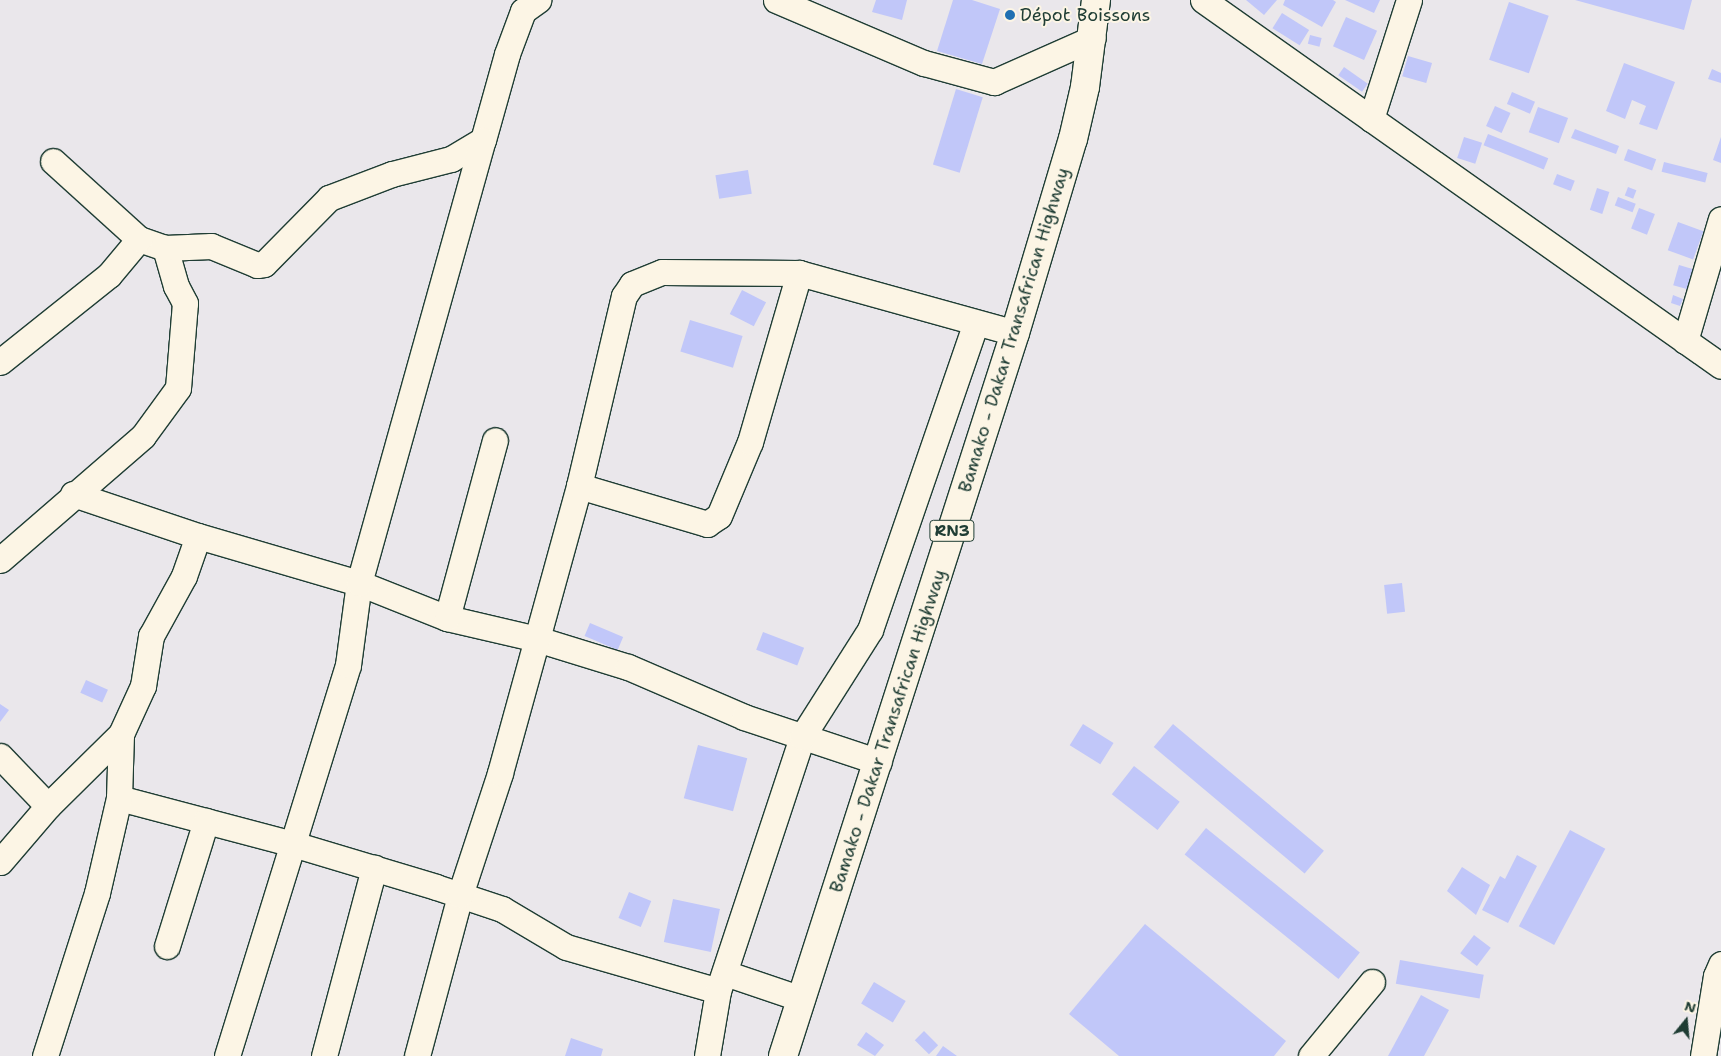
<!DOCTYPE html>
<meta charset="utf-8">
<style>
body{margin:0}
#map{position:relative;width:1721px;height:1056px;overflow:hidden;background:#eae7eb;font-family:"Shantell Sans",sans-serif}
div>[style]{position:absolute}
.building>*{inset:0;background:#c1c7f9;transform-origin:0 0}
.roads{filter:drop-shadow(1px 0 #1f3d34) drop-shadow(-1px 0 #1f3d34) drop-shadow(0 1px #1f3d34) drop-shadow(0 -1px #1f3d34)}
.minor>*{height:25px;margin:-12.5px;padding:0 12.5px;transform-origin:12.5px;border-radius:12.5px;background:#fcf5e5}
.highway>*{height:28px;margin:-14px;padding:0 14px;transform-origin:14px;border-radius:14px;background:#fcf5e5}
.dots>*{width:14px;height:14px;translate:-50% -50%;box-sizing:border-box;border:2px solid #fcf5e5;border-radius:50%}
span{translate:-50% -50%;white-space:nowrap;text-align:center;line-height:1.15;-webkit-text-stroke:4px #fcf5e5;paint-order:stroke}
.shield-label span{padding:1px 4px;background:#fcf5e5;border:1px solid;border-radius:4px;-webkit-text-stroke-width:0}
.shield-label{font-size:16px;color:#1f3d34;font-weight:700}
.poi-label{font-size:18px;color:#1f3d34}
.left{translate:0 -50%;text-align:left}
.street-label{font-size:18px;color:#1f3d34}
.north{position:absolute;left:1661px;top:996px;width:50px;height:50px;-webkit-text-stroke:4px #fcf5e5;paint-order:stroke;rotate:17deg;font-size:14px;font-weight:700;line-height:20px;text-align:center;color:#1f3d34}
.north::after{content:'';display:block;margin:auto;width:18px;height:22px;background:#1f3d34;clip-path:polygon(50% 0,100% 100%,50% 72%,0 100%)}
</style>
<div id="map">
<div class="building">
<div style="clip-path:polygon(876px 0,907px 0,902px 20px,872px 12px)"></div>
<div style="clip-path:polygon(953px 0,972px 0,1000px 9px,982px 64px,937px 51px)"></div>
<div style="clip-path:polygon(1246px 0,1277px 0,1264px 15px)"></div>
<div style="clip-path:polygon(1285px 0,1333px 0,1336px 2px,1322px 27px,1283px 5px)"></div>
<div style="clip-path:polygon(1345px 0,1380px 0,1374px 13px)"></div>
<div style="clip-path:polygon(1575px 0,1692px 0,1684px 30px)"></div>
<div style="left:1509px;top:2px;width:42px;height:61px;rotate:19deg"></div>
<div style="left:1282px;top:13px;width:32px;height:18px;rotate:32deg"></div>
<div style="left:1346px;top:17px;width:34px;height:32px;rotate:24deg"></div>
<div style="left:1310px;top:35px;width:12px;height:9px;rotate:14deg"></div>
<div style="left:1408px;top:56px;width:25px;height:21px;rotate:16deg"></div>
<div style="clip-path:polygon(1624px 63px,1675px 82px,1657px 130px,1639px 124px,1646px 106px,1632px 100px,1625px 119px,1606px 111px)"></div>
<div style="left:1344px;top:67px;width:29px;height:10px;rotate:35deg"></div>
<div style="clip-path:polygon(1712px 69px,1721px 73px,1721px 83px,1708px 79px)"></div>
<div style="left:956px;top:89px;width:28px;height:79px;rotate:17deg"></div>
<div style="left:1512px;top:92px;width:25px;height:13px;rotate:23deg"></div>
<div style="left:1495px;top:106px;width:17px;height:22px;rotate:24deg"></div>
<div style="left:1538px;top:107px;width:32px;height:27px;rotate:20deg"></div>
<div style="clip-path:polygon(1575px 129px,1619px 146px,1616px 154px,1571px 138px)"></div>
<div style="left:1488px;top:134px;width:65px;height:12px;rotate:22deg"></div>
<div style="left:1464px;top:137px;width:19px;height:22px;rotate:18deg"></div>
<div style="clip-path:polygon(1721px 137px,1721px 163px,1713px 160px)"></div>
<div style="left:1628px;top:149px;width:30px;height:12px;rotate:20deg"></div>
<div style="left:1664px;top:162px;width:45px;height:10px;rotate:14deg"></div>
<div style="left:748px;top:170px;width:24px;height:33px;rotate:81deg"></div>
<div style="left:1557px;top:174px;width:19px;height:11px;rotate:21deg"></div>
<div style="left:1628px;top:187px;width:9px;height:9px;rotate:21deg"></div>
<div style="left:1597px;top:188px;width:13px;height:23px;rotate:18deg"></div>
<div style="left:1618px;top:197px;width:19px;height:9px;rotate:21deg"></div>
<div style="left:1639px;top:208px;width:17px;height:22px;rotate:21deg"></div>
<div style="left:1678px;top:222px;width:27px;height:30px;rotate:20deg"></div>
<div style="left:1679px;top:265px;width:15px;height:21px;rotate:16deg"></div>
<div style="left:742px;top:290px;width:27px;height:27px;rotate:27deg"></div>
<div style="clip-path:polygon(1673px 295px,1683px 299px,1680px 306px,1671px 303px)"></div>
<div style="left:690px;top:320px;width:55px;height:33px;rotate:17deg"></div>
<div style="left:1402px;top:583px;width:29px;height:18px;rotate:84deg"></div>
<div style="left:590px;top:623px;width:36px;height:14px;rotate:23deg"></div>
<div style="left:763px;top:632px;width:44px;height:19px;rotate:21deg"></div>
<div style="left:86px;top:680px;width:24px;height:14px;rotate:24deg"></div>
<div style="clip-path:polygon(0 704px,9px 710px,0 722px)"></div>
<div style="left:1083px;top:724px;width:36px;height:25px;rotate:32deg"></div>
<div style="left:1173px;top:724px;width:197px;height:30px;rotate:40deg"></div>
<div style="left:698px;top:745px;width:51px;height:55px;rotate:15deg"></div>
<div style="left:1134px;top:766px;width:58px;height:36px;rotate:38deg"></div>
<div style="left:1206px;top:828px;width:198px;height:34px;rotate:39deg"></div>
<div style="left:1570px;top:830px;width:40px;height:109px;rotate:28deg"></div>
<div style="clip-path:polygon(1517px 855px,1537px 866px,1508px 923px,1482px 910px,1500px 876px,1505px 879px)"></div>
<div style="clip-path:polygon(1462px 867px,1490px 885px,1476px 915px,1447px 891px)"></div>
<div style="left:629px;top:892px;width:24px;height:28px;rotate:22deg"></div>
<div style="left:673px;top:899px;width:48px;height:44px;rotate:12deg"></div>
<div style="clip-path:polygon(1145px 924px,1286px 1041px,1274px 1056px,1119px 1056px,1069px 1014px)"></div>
<div style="left:1474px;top:935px;width:21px;height:23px;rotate:37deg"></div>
<div style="left:1400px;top:960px;width:85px;height:24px;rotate:10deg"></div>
<div style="left:874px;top:982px;width:37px;height:25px;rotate:31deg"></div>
<div style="clip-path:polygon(1421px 995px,1449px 1010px,1424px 1056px,1388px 1056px)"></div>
<div style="left:924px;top:1031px;width:20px;height:13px;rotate:45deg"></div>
<div style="clip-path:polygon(866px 1032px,884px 1045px,875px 1056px,857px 1045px)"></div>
<div style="clip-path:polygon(571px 1038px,603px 1049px,601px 1056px,565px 1056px)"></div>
<div style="clip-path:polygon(943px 1046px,957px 1056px,936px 1056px)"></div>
</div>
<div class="roads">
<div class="minor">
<div style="left:776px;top:0;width:161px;rotate:23.1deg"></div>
<div style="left:924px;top:63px;width:73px;rotate:15.2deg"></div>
<div style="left:994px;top:82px;width:108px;rotate:-24deg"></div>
<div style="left:1203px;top:0;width:634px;rotate:35.24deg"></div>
<div style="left:1371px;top:119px;width:125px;rotate:-72.3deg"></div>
<div style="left:165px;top:248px;width:46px;rotate:-2.5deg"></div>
<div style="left:211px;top:246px;width:50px;rotate:22.4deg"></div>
<div style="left:257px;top:265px;width:7px;rotate:-8deg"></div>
<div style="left:264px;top:264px;width:93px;rotate:-45.4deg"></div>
<div style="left:329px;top:198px;width:67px;rotate:-20.9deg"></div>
<div style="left:392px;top:174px;width:61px;rotate:-14.3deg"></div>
<div style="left:451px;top:159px;width:37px;rotate:-31deg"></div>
<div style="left:483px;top:140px;width:89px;rotate:-74.4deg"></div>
<div style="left:507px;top:54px;width:46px;rotate:-69.6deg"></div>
<div style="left:523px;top:11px;width:19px;rotate:-36deg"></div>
<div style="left:1685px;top:341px;width:127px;rotate:-73.6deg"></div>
<div style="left:0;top:362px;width:139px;rotate:-38.6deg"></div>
<div style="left:109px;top:275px;width:47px;rotate:-50.2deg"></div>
<div style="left:579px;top:486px;width:134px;rotate:16.5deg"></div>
<div style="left:707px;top:524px;width:14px;rotate:-34deg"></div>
<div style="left:719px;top:516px;width:80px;rotate:-67.3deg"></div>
<div style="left:750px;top:442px;width:176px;rotate:-73.8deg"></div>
<div style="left:73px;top:494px;width:132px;rotate:18.6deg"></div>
<div style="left:198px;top:536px;width:168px;rotate:16.3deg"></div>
<div style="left:359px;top:583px;width:95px;rotate:21.7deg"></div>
<div style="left:447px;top:618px;width:92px;rotate:13.1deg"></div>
<div style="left:537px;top:639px;width:95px;rotate:17.1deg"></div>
<div style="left:628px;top:667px;width:126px;rotate:23.3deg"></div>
<div style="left:744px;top:717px;width:142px;rotate:18.4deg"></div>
<div style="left:0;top:560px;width:189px;rotate:-40.9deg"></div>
<div style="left:143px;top:436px;width:59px;rotate:-53.9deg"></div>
<div style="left:178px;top:388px;width:85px;rotate:-85.3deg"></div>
<div style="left:185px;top:303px;width:19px;rotate:-118deg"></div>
<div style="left:176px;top:286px;width:40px;rotate:-106deg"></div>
<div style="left:165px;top:248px;width:28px;rotate:-161deg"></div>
<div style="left:139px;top:239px;width:116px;rotate:-137.8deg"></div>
<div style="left:447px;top:618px;width:184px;rotate:-74.9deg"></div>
<div style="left:0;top:756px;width:69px;rotate:46.2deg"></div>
<div style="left:119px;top:798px;width:180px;rotate:14.8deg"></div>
<div style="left:293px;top:844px;width:149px;rotate:16.7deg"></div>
<div style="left:436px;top:887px;width:70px;rotate:18.4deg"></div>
<div style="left:502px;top:909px;width:74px;rotate:30.7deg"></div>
<div style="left:566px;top:947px;width:158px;rotate:16.1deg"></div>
<div style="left:0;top:862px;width:74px;rotate:-49.4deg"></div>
<div style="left:48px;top:806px;width:103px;rotate:-44.6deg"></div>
<div style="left:121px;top:734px;width:53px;rotate:-65.4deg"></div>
<div style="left:143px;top:686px;width:51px;rotate:-80.9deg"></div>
<div style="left:151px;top:636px;width:68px;rotate:-61.2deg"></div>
<div style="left:184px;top:576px;width:42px;rotate:-70.7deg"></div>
<div style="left:167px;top:946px;width:131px;rotate:-72.7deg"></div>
<div style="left:725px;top:973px;width:81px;rotate:18.7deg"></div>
<div style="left:45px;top:1056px;width:171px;rotate:-72.3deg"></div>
<div style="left:97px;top:893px;width:98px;rotate:-77deg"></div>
<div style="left:119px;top:798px;width:64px;rotate:-88.2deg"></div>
<div style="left:227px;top:1056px;width:409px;rotate:-72.8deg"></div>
<div style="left:348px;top:665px;width:83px;rotate:-82.4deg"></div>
<div style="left:359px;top:583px;width:460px;rotate:-74.4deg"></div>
<div style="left:324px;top:1056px;width:195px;rotate:-75.1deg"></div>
<div style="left:417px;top:1056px;width:167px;rotate:-75deg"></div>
<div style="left:460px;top:895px;width:128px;rotate:-71.8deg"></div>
<div style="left:500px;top:773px;width:298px;rotate:-74.6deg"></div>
<div style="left:579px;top:486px;width:195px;rotate:-76.7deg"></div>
<div style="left:624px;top:296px;width:14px;rotate:-56deg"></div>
<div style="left:632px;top:284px;width:32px;rotate:-22deg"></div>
<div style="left:662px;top:272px;width:137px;rotate:0.4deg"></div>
<div style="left:799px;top:273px;width:224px;rotate:15.5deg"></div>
<div style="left:707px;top:1056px;width:66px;rotate:-80.4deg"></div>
<div style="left:718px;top:991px;width:268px;rotate:-71.7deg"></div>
<div style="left:802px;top:737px;width:127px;rotate:-57.6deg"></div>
<div style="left:870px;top:630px;width:325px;rotate:-71deg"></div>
<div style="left:1311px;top:1056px;width:96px;rotate:-50.5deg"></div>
<div style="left:1703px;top:1056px;width:81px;rotate:-80.8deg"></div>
<div style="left:1716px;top:976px;width:13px;rotate:-67deg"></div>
</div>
<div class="highway">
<div style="left:783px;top:1056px;width:759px;rotate:-72.21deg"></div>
<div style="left:1015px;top:333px;width:202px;rotate:-73.4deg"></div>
<div style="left:1073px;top:139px;width:53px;rotate:-77deg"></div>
<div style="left:1085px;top:87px;width:88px;rotate:-82.8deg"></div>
</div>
</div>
<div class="dots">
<div style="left:1010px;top:15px;background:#1f6fb2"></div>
</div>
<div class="shield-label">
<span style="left:952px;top:531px">RN3</span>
</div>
<div class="poi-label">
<span class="left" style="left:1020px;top:15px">Dépot Boissons</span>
</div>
<div class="street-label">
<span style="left:1014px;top:330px;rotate:-73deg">Bamako - Dakar Transafrican Highway</span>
<span style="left:888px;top:731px;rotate:-72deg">Bamako - Dakar Transafrican Highway</span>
</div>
<div class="north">N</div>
</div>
